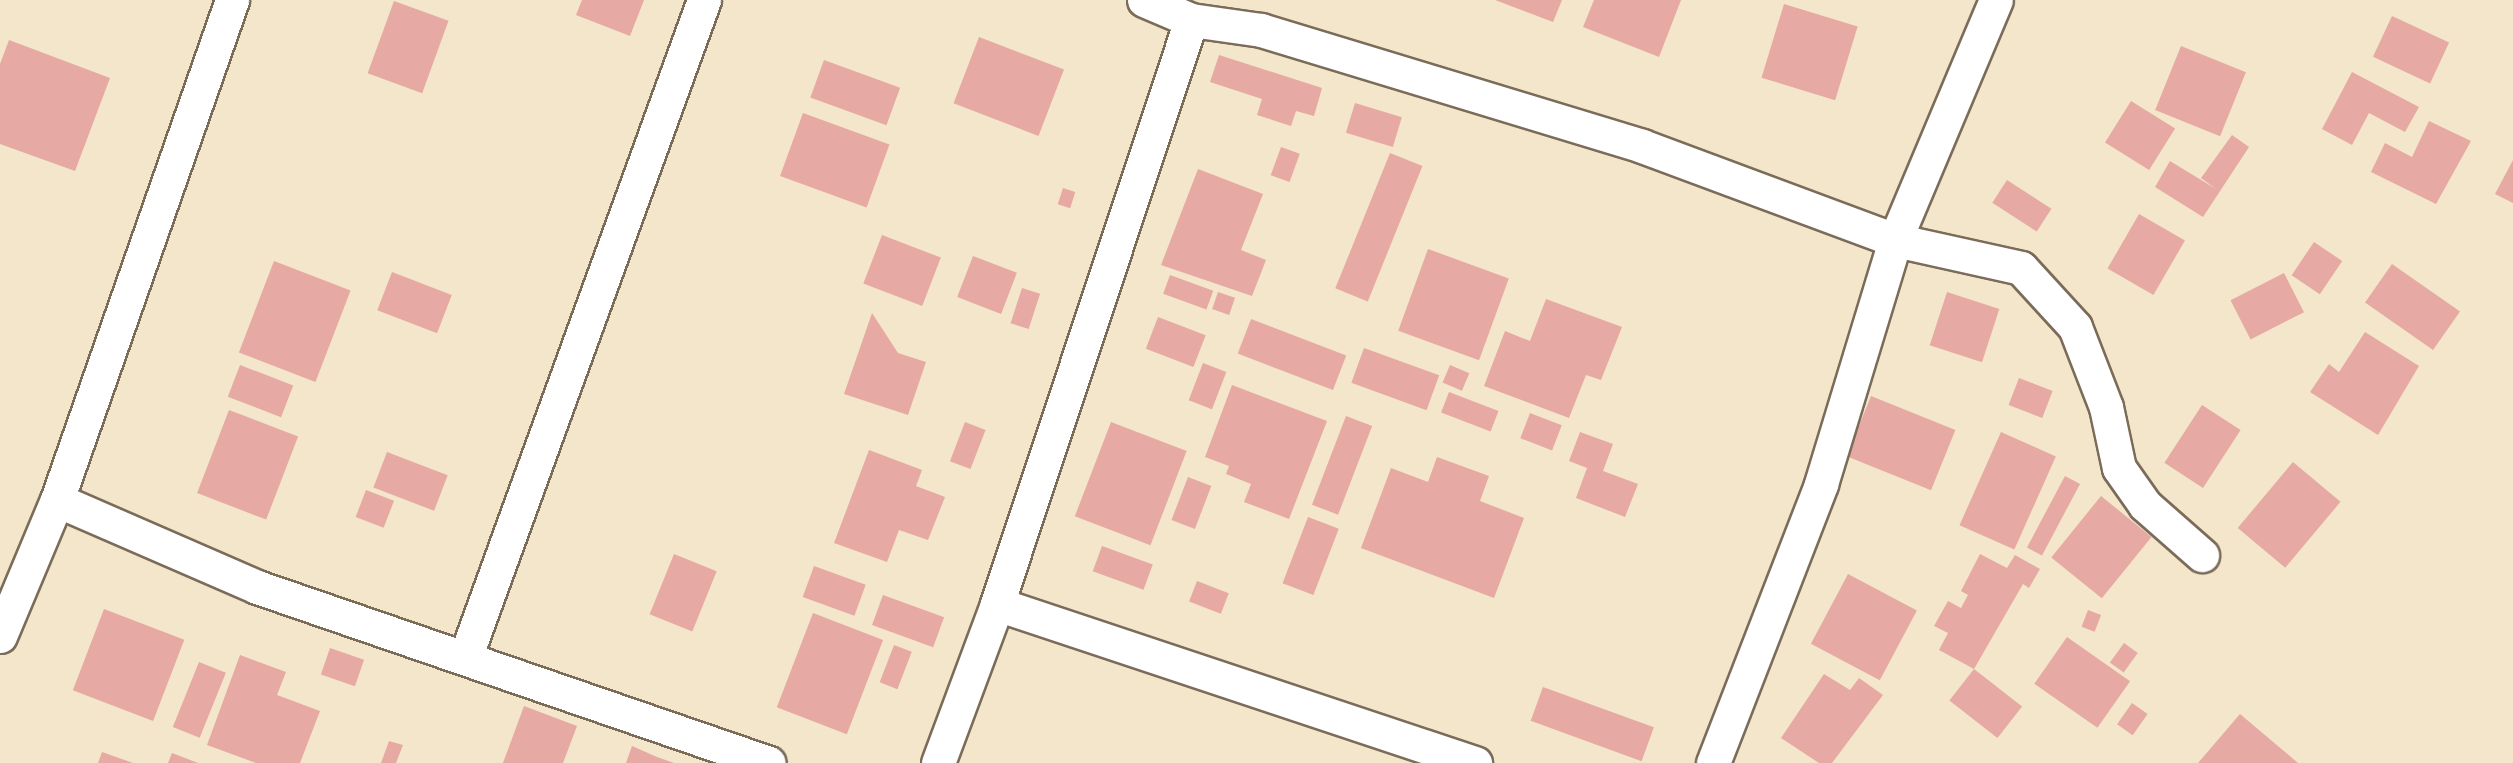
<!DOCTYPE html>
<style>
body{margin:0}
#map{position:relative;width:2513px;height:763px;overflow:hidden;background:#f3e6ca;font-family:Sriracha,sans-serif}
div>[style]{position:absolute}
.building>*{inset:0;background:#e6a9a4;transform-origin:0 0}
.roads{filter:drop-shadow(2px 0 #7b6c5a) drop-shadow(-2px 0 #7b6c5a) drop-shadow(0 2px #7b6c5a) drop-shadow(0 -2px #7b6c5a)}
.minor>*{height:33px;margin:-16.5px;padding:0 16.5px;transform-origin:16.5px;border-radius:16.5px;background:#fff}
span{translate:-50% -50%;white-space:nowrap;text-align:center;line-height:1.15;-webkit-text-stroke:4.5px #fcf5e5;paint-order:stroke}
</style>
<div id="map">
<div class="building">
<div style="clip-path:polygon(582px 0,644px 0,630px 36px,576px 15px)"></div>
<div style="clip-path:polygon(1495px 0,1562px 0,1553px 22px)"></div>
<div style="clip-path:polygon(1594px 0,1681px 0,1659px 57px,1583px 27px)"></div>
<div style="left:394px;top:1px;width:58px;height:77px;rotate:20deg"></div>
<div style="left:1784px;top:4px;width:77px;height:77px;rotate:17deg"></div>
<div style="left:2392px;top:16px;width:63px;height:45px;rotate:25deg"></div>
<div style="left:979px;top:37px;width:91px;height:71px;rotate:21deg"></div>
<div style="clip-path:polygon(9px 40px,110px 78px,75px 171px,0 144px,0 64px)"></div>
<div style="left:2181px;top:46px;width:70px;height:69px;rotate:22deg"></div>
<div style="clip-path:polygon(1219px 55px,1322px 88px,1314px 116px,1296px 111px,1291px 126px,1257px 115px,1262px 99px,1210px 82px)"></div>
<div style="left:824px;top:60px;width:81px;height:40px;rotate:20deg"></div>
<div style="clip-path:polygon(2352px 72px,2419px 107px,2405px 132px,2369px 113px,2352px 145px,2322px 129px)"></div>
<div style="left:2131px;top:101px;width:52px;height:49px;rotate:32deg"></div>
<div style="left:1355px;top:103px;width:49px;height:31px;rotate:17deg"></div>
<div style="left:803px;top:113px;width:92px;height:67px;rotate:20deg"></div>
<div style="clip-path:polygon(2429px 121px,2471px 141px,2436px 204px,2371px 172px,2385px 143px,2412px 157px)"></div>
<div style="clip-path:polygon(2232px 135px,2249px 147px,2203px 217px,2155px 187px,2170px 161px,2216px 189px,2201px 178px)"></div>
<div style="left:1281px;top:147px;width:20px;height:30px;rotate:20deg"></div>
<div style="left:1390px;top:153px;width:35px;height:146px;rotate:22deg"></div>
<div style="clip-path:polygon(2513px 160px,2513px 203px,2495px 194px)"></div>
<div style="clip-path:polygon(1198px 169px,1263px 194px,1241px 250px,1266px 260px,1252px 296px,1161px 265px)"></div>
<div style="left:2007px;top:180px;width:53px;height:27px;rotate:33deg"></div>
<div style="left:1063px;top:188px;width:13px;height:17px;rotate:18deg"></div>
<div style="left:2139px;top:214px;width:53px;height:63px;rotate:30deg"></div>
<div style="left:882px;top:235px;width:63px;height:52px;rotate:21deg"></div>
<div style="left:2314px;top:242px;width:34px;height:40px;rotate:34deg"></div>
<div style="left:1428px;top:249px;width:86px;height:87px;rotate:20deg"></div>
<div style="left:973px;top:256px;width:47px;height:44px;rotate:21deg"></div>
<div style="left:274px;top:261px;width:82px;height:98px;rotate:21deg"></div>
<div style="left:2392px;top:264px;width:83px;height:47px;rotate:35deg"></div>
<div style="left:392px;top:272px;width:64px;height:41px;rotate:21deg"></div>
<div style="left:2284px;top:273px;width:44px;height:60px;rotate:63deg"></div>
<div style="left:1170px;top:275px;width:46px;height:20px;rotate:20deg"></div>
<div style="left:1022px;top:288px;width:19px;height:37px;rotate:18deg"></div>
<div style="left:1218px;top:292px;width:18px;height:18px;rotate:19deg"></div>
<div style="left:1947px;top:292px;width:55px;height:56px;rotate:18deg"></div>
<div style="clip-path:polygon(1546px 299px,1622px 327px,1601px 380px,1586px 375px,1569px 418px,1484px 386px,1505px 331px,1530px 341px)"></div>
<div style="clip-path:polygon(872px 313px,898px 353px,926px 362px,908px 415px,844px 394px)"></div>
<div style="left:1158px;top:317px;width:51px;height:34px;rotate:21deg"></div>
<div style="left:1251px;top:319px;width:102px;height:37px;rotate:21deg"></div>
<div style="clip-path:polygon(2365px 332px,2419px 366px,2378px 435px,2310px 392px,2329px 364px,2339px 372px)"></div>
<div style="left:1364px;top:348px;width:80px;height:37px;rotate:20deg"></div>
<div style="left:1203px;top:363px;width:25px;height:40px;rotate:21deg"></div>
<div style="left:240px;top:365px;width:57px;height:34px;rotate:21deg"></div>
<div style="left:1450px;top:365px;width:21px;height:19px;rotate:23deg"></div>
<div style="left:2019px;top:378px;width:36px;height:29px;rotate:21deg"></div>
<div style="clip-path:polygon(1232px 385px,1327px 421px,1289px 519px,1244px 502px,1251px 484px,1226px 474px,1229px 466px,1205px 457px)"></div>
<div style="left:1449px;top:392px;width:53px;height:22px;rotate:21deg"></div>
<div style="left:1871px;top:396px;width:91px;height:65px;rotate:22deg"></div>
<div style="left:2202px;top:405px;width:46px;height:69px;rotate:33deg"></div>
<div style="left:229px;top:410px;width:74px;height:89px;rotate:21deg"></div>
<div style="left:1530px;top:413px;width:34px;height:27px;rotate:21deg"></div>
<div style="left:1346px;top:416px;width:28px;height:95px;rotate:21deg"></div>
<div style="left:965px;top:422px;width:22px;height:42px;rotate:21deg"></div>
<div style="left:1111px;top:422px;width:81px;height:101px;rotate:21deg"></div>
<div style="clip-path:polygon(1580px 432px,1613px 444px,1603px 471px,1638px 484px,1625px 517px,1576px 498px,1587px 468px,1569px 461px)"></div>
<div style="left:2001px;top:432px;width:60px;height:102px;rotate:24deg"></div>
<div style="clip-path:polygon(869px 450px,922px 470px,916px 486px,945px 497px,928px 540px,899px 530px,887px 562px,834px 543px)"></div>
<div style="left:387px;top:452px;width:65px;height:38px;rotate:21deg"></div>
<div style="clip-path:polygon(1437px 457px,1489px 476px,1480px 501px,1524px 518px,1494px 598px,1361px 548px,1391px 468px,1428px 482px)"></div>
<div style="left:2293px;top:462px;width:62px;height:86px;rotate:40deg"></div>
<div style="left:2065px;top:476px;width:17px;height:81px;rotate:28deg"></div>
<div style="left:1188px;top:477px;width:25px;height:46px;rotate:21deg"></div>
<div style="left:366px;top:490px;width:30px;height:29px;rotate:21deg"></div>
<div style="left:2101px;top:496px;width:65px;height:79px;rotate:39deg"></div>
<div style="left:1308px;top:517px;width:33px;height:71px;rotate:21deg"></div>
<div style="left:1102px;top:546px;width:54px;height:27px;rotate:20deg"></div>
<div style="left:674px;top:554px;width:46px;height:65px;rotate:22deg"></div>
<div style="clip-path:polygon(1980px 554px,2007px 568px,2015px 555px,2040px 569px,2029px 588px,2023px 584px,1974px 669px,1939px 650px,1948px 633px,1934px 626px,1948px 601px,1961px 608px,1968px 595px,1961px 591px)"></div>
<div style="left:814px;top:566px;width:55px;height:33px;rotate:20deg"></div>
<div style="left:1848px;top:574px;width:78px;height:79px;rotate:28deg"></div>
<div style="left:1197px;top:581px;width:34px;height:22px;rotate:21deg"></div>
<div style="left:883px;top:595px;width:65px;height:32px;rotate:20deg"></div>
<div style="left:104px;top:609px;width:86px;height:87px;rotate:21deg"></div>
<div style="left:2088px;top:610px;width:14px;height:18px;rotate:21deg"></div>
<div style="left:813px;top:613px;width:75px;height:101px;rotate:21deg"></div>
<div style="left:2067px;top:637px;width:77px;height:57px;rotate:35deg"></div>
<div style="left:2124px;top:643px;width:17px;height:24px;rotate:36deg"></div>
<div style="left:894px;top:645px;width:19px;height:40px;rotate:21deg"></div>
<div style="left:330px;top:648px;width:36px;height:28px;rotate:19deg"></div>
<div style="clip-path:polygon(240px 655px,286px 672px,277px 695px,320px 711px,300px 763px,256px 763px,207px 745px)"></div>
<div style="left:199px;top:662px;width:29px;height:70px;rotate:22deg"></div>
<div style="left:1974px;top:669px;width:61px;height:40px;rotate:38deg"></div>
<div style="clip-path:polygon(1824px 674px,1850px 690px,1859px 678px,1883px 695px,1832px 763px,1819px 763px,1781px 738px)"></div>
<div style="left:1543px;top:687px;width:118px;height:36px;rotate:20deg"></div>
<div style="left:2132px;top:703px;width:19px;height:26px;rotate:35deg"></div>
<div style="clip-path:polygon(524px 706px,577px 726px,563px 763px,503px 763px)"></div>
<div style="clip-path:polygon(2240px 714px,2298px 763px,2198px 763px)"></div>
<div style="clip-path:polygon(389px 741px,403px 745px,396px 763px,381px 763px)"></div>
<div style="clip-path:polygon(632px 746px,657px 757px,674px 763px,626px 763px)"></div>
<div style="clip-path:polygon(102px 752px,133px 763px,98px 763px)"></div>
<div style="clip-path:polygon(172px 753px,198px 763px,168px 763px)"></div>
</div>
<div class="roads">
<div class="minor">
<div style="left:1144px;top:0;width:51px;rotate:23.1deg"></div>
<div style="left:1191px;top:20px;width:71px;rotate:8.1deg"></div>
<div style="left:1261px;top:30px;width:398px;rotate:16.9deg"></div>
<div style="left:1642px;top:146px;width:270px;rotate:20.4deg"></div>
<div style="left:1895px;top:240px;width:129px;rotate:12.5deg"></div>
<div style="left:2021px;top:268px;width:80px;rotate:47.5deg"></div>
<div style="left:2075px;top:327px;width:86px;rotate:68.8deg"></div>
<div style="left:2106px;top:407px;width:62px;rotate:78deg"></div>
<div style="left:2119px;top:468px;width:45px;rotate:54.9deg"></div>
<div style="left:2145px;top:505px;width:76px;rotate:41.3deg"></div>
<div style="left:57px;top:500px;width:218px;rotate:23.5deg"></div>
<div style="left:257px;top:587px;width:541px;rotate:18.97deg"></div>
<div style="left:997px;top:604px;width:504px;rotate:18.4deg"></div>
<div style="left:0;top:636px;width:147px;rotate:-67.3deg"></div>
<div style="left:57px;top:500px;width:530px;rotate:-70.71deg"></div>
<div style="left:465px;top:658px;width:700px;rotate:-70.04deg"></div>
<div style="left:938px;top:763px;width:170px;rotate:-69.6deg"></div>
<div style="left:997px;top:604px;width:615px;rotate:-71.62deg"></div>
<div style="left:1713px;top:763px;width:299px;rotate:-68.8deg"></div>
<div style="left:1821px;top:484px;width:255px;rotate:-73.1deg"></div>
<div style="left:1895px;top:240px;width:260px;rotate:-67.2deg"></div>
</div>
</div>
</div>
